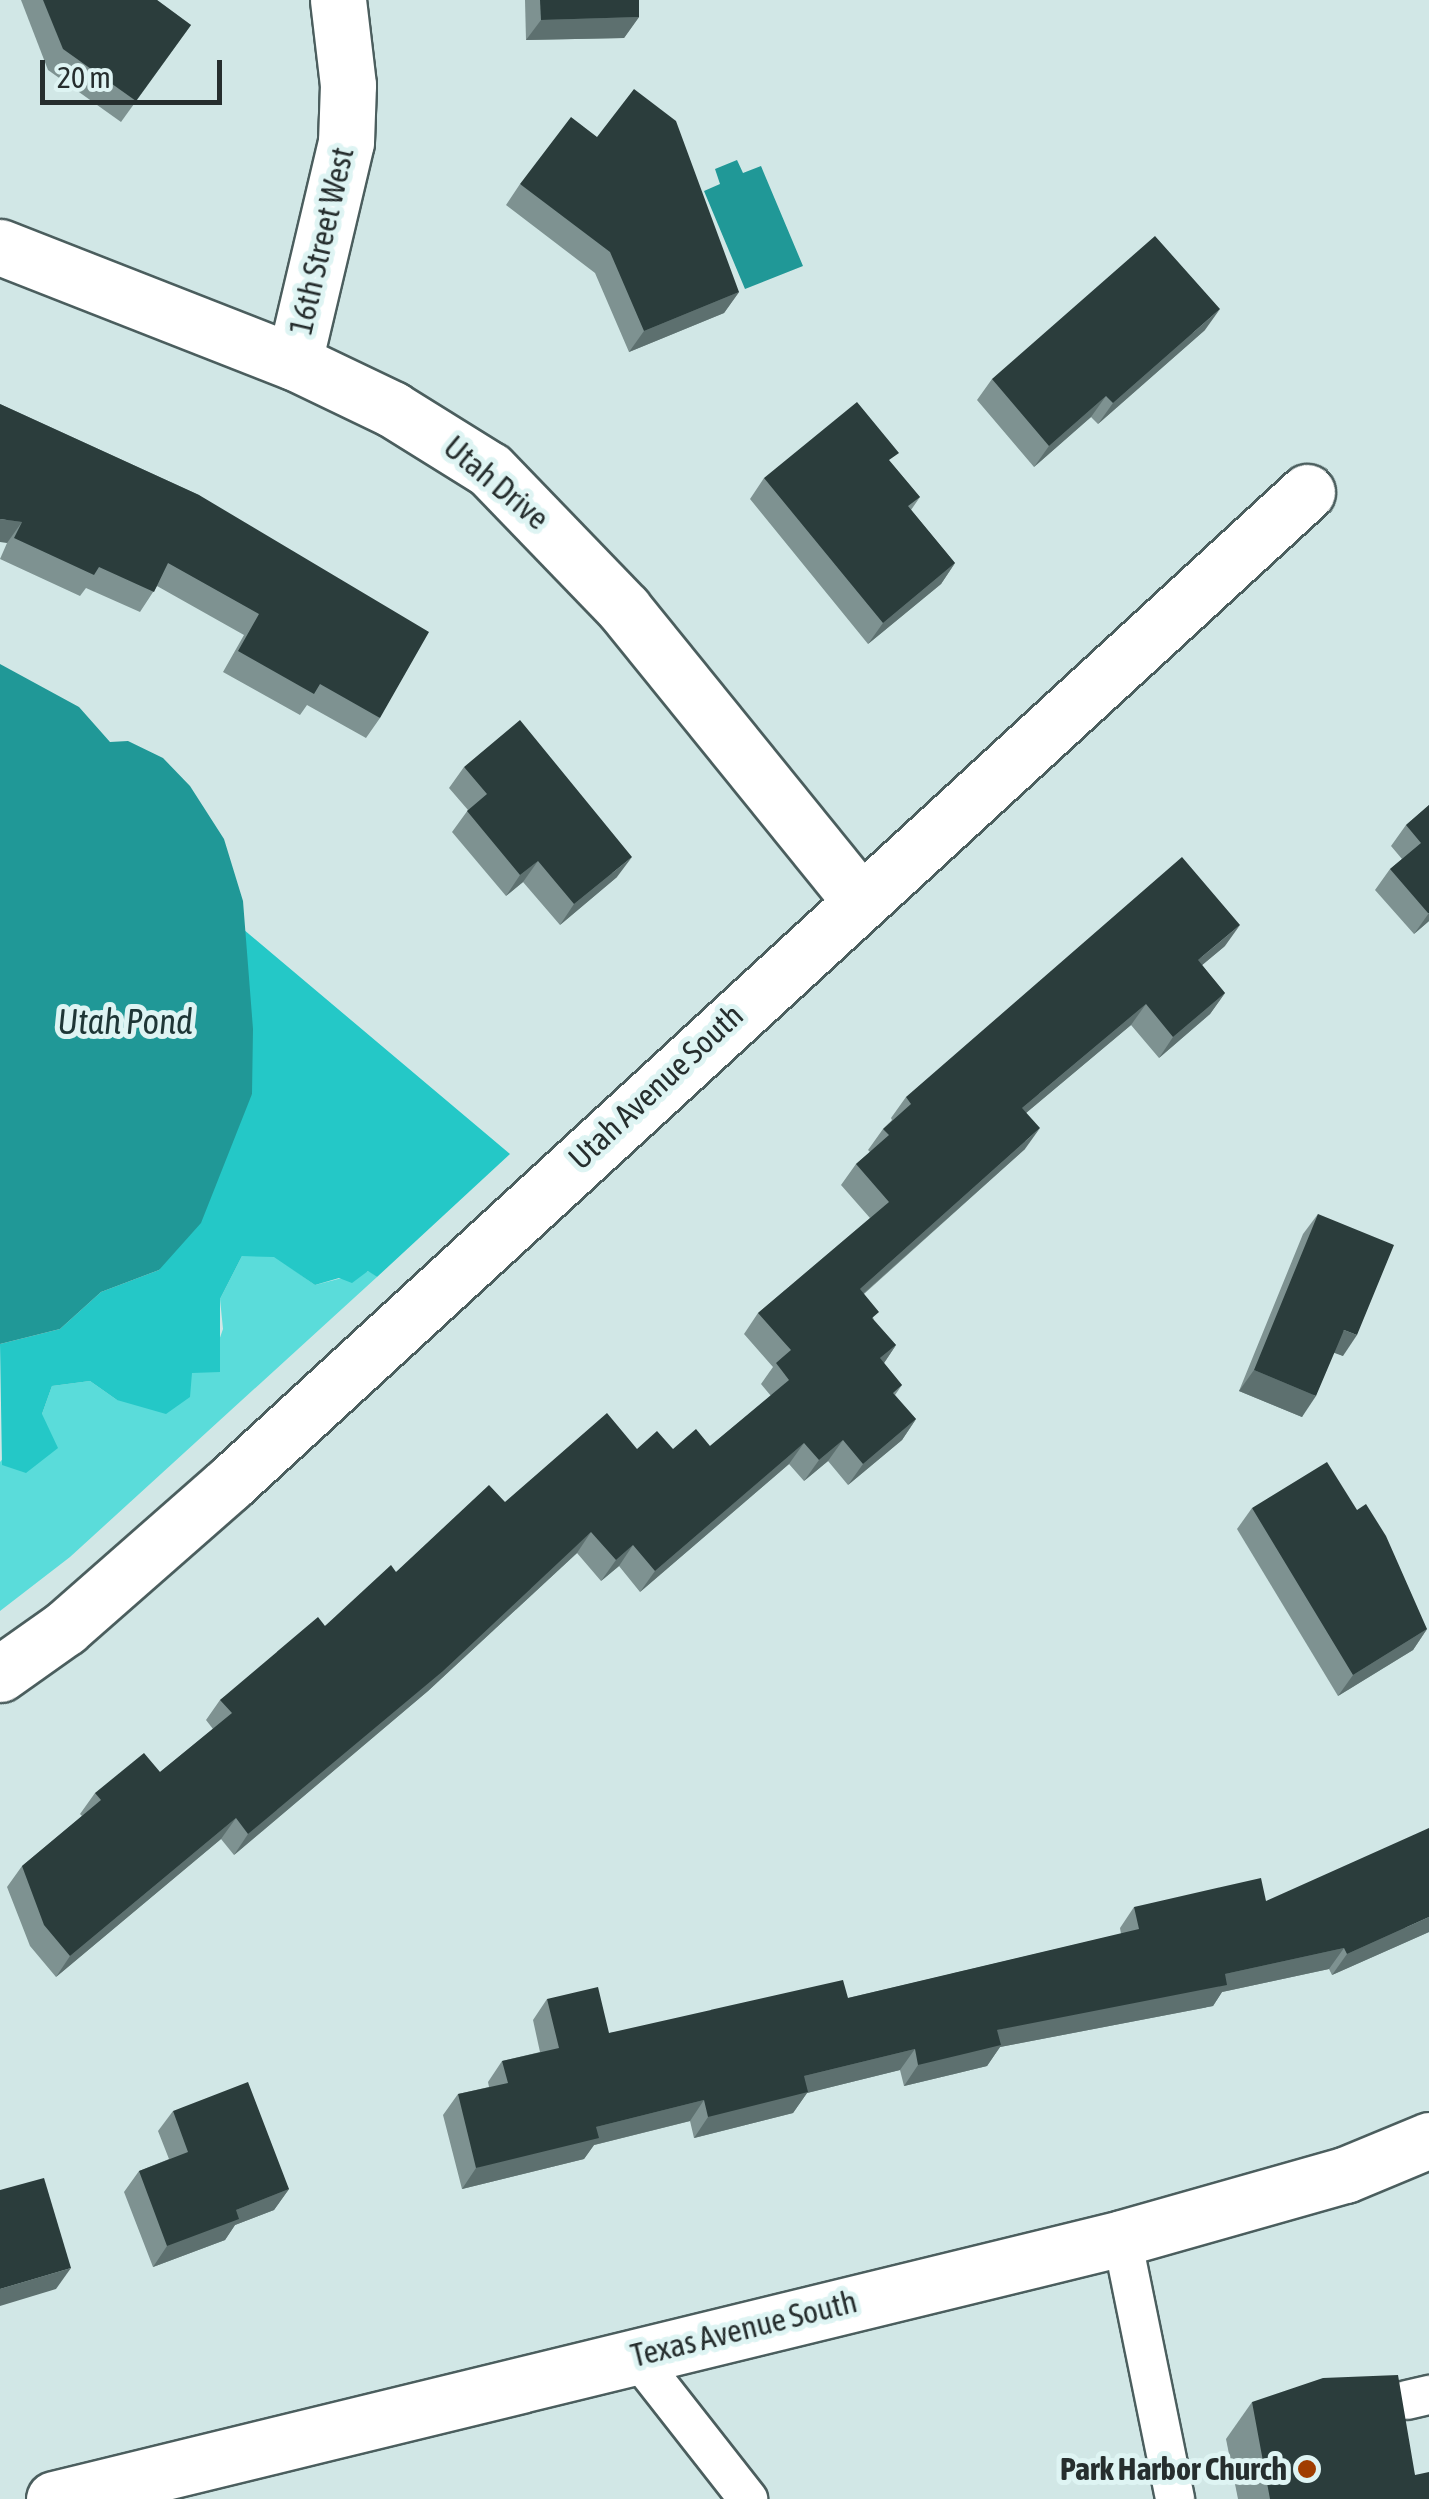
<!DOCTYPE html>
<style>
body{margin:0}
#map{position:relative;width:1429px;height:2499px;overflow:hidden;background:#d1e7e6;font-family:"Asap Condensed",sans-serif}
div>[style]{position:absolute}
.green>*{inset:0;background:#5adcda}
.forest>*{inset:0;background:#24c8c7}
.water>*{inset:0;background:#209897}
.roads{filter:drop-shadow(2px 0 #4b5e5e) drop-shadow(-2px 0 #4b5e5e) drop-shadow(0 2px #4b5e5e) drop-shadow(0 -2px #4b5e5e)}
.service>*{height:38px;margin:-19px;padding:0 19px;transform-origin:19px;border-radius:19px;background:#fff}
.minor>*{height:55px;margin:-27.5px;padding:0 27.5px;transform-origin:27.5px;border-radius:27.5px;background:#fff}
.tertiary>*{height:55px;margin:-27.5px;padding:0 27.5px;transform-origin:27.5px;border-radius:27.5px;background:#fff}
.wall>*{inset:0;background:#7e9291}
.shaded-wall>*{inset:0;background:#5d706f}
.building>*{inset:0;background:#2b3d3c}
.dots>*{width:28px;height:28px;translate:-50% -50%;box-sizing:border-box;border:5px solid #def4f3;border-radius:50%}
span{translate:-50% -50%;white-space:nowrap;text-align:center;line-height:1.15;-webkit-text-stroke:10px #def4f3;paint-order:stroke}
.street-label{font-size:32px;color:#262e2e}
.poi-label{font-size:32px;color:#262e2e;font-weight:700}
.right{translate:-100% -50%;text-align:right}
.water-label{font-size:35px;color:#1e3636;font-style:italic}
.scale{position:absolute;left:40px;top:60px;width:182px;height:45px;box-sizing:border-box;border:5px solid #262e2e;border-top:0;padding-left:12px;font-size:30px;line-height:35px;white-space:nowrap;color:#262e2e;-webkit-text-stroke:8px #def4f3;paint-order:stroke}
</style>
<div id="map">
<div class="green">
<div style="clip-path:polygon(242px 1256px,274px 1256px,315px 1285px,369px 1271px,377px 1277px,70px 1557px,0 1611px,0 1462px,42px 1414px,52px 1386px,90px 1381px,117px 1400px,192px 1373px,215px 1352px,223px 1329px,220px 1299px)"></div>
</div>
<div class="forest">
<div style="clip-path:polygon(243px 929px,510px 1154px,377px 1277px,368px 1271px,352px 1283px,339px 1278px,315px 1285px,274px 1257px,242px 1256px,220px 1299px,220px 1372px,192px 1373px,190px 1397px,166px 1414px,117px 1400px,90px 1381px,52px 1386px,42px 1414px,58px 1448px,26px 1473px,2px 1465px,0 1344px,60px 1329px,101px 1292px,159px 1270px,252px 1093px)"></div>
</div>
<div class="water">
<div style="clip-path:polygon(737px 160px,743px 173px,761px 166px,803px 266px,745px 289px,704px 191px,720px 184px,715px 169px)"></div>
<div style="clip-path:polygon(0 664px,79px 707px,110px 742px,128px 741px,163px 758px,190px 786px,224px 839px,243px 901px,253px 1029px,252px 1094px,201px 1223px,159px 1270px,101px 1292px,60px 1329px,0 1344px)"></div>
</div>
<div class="roads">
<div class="service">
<div style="left:1122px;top:2238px;width:266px;rotate:78.5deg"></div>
<div style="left:636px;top:2356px;width:182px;rotate:51.9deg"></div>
<div style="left:1407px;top:2400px;width:23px;rotate:-13deg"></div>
</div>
<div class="minor">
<div style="left:0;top:247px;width:316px;rotate:21.4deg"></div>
<div style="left:294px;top:362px;width:109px;rotate:25.6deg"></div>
<div style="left:392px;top:409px;width:115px;rotate:31.9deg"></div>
<div style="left:490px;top:470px;width:193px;rotate:46deg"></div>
<div style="left:624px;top:609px;width:373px;rotate:51deg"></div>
<div style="left:294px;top:362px;width:226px;rotate:-76.7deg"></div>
<div style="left:346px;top:142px;width:57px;rotate:-88deg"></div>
<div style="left:348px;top:85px;width:86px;rotate:-96.7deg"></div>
<div style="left:0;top:1674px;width:80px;rotate:-35.3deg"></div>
<div style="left:65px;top:1628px;width:218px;rotate:-41.3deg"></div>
<div style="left:229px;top:1484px;width:1465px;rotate:-42.62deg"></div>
</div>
<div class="tertiary">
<div style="left:54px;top:2499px;width:1099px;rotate:-13.73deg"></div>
<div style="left:1122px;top:2238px;width:232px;rotate:-15.8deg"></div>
<div style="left:1345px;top:2175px;width:91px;rotate:-22.6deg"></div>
</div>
</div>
<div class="wall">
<div style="clip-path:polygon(21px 0,157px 0,191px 25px,121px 122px,48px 70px)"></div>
<div style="clip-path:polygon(525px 0,639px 0,639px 17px,624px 38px,526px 40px)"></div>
<div style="clip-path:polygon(520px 184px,739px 292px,724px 313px,629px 352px,595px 273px,506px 205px)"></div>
<div style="clip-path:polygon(1205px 330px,1098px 424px,1091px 417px,1034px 467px,977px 400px,992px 379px)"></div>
<div style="clip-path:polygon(0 404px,199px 495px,380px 718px,366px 738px,307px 705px,300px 715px,223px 672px,244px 635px,157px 586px,140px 612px,86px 588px,80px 596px,0 559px,7px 543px)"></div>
<div style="clip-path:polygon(891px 463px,920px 497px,911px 510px,955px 563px,941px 584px,868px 644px,750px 499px,764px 478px)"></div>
<div style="clip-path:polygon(464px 767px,617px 877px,560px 925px,523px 882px,506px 896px,452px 832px,468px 810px,449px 788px)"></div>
<div style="clip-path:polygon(1429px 805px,1429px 921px,1414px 934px,1375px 890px,1390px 869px,1402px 859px,1391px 846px,1406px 825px)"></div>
<div style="clip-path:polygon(1225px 946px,1202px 965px,1225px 993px,1210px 1014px,1159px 1058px,1131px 1025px,1026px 1113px,1025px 1149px,864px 1294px,874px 1320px,896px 1345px,884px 1363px,902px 1385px,895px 1395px,916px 1419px,902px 1440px,848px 1485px,828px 1461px,804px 1481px,789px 1464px,640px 1592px,619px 1566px,601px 1581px,577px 1553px,428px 1691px,234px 1855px,221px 1839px,56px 1977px,30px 1946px,7px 1887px,22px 1866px,82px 1816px,80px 1814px,95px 1793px,160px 1772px,213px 1729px,206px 1720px,220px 1700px,325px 1626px,396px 1572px,505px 1502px,637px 1449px,673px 1449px,710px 1446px,771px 1396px,761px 1384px,773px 1367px,744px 1334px,758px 1313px,870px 1218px,841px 1185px,856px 1164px,870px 1152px,868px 1150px,883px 1129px,892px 1120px,891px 1118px,906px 1097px)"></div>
<div style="clip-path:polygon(1318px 1214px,1343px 1356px,1334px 1352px,1302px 1417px,1239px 1391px,1303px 1234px)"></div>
<div style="clip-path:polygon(1252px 1508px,1427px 1629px,1413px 1650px,1338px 1696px,1237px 1529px)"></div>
<div style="clip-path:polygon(1266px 1901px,1429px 1932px,1332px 1975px,1329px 1969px,1222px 1992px,1213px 2006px,1000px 2047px,987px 2066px,904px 2086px,900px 2070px,807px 2093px,793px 2113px,694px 2138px,690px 2121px,594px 2145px,584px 2159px,462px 2189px,443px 2115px,458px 2094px,489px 2087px,488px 2082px,502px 2061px,540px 2052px,533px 2020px,547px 1999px,609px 2033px,848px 1998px,1121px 1934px,1120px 1928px,1134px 1907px)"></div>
<div style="clip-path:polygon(173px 2111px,289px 2189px,274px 2210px,235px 2225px,225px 2240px,153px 2267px,124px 2192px,139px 2171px,169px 2159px,158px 2131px)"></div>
<div style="clip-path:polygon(1252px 2402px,1415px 2475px,1429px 2499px,1238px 2499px,1226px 2439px)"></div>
</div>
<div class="shaded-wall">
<div style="clip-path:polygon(639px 17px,624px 38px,526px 40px,541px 20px)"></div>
<div style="clip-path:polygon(739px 292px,724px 313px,629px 352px,644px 331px)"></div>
<div style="clip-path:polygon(1220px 309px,1205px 330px,1098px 424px,1113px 403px)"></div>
<div style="clip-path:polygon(1106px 396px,1091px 417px,1034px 467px,1049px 446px)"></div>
<div style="clip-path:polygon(0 519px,22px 522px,7px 543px,0 542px)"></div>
<div style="clip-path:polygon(955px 563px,941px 584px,868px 644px,883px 623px)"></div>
<div style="clip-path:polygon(632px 857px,617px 877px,560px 925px,574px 904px)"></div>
<div style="clip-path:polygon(538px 861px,523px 882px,506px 896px,520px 875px)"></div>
<div style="clip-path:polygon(1429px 913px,1429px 921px,1414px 934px)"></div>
<div style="clip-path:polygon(1240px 925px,1225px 946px,1183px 981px,1198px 960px)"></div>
<div style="clip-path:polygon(1225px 993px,1210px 1014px,1159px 1058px,1173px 1037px)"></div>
<div style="clip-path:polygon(1146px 1004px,1131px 1025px,1007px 1129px,1022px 1108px)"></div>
<div style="clip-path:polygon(1040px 1128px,1025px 1149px,845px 1310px,860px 1289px)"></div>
<div style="clip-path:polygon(1344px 1330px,1357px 1335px,1343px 1356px,1329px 1351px)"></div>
<div style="clip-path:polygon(896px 1345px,882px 1366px,880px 1358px)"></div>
<div style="clip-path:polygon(1254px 1370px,1316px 1396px,1302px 1417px,1239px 1391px)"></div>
<div style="clip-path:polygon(916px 1419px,902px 1440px,848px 1485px,863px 1464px)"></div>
<div style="clip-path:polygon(843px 1440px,828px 1461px,804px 1481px,819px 1460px)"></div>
<div style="clip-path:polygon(804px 1443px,789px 1464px,640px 1592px,655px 1571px)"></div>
<div style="clip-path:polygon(591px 1532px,577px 1553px,428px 1691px,234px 1855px,248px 1834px)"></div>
<div style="clip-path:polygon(633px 1545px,619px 1566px,601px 1581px,616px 1560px)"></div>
<div style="clip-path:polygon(1427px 1629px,1413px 1650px,1338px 1696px,1353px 1675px)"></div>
<div style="clip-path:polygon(236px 1818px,221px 1839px,56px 1977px,70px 1956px)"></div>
<div style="clip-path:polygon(1429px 1917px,1429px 1932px,1332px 1975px,1347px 1954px)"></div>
<div style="clip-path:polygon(1344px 1948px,1329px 1969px,1222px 1992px,1213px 2006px,1000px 2047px,987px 2066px,904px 2086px,918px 2065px,997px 2030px,1225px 1974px)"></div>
<div style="clip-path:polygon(915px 2049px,900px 2070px,807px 2093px,793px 2113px,694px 2138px,708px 2117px,804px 2076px)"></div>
<div style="clip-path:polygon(704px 2100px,690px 2121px,594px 2145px,584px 2159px,462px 2189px,476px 2168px,596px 2127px)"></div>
<div style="clip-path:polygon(289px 2189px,274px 2210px,235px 2225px,225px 2240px,153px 2267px,167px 2246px,236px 2210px)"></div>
<div style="clip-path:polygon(71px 2268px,56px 2289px,0 2306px,0 2289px)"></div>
</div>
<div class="building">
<div style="clip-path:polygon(43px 0,157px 0,191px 25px,136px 101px,63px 49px)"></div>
<div style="clip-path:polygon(540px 0,639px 0,639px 17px,541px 20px)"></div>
<div style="clip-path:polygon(634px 89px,676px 121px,739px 292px,644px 331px,610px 252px,520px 184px,571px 117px,597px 137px)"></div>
<div style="clip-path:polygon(1155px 236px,1220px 309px,1113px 403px,1106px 396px,1049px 446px,992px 379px)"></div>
<div style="clip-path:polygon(857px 402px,899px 453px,889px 460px,920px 497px,908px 506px,955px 563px,883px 623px,764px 478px)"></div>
<div style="clip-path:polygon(0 404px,199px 495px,429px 632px,380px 718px,320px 684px,314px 694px,238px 651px,259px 614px,168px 563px,154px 592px,99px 567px,94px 575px,14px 538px,22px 522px,0 519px)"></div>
<div style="clip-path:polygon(520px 720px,632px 857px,574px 904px,538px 861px,520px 875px,467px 811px,487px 794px,464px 767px)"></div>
<div style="clip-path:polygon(1429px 805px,1429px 913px,1428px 913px,1390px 869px,1421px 843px,1406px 825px)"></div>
<div style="clip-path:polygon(1182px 857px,1240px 925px,1198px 960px,1225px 993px,1173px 1037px,1146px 1004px,1022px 1108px,1040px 1128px,860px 1289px,879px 1312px,872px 1318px,896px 1345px,880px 1358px,902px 1385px,893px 1393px,916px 1419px,863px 1464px,843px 1440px,819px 1460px,804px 1443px,655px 1571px,633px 1545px,616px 1560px,591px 1532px,443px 1671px,248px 1834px,236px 1818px,70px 1956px,44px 1925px,22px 1866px,101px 1800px,95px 1793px,144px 1753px,160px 1772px,232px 1713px,220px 1700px,318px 1617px,325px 1626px,391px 1565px,396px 1572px,489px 1485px,505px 1502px,607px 1413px,637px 1449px,657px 1431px,673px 1449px,696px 1429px,710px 1446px,789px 1380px,776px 1363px,791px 1350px,758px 1313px,889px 1202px,856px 1164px,889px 1135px,883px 1129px,911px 1104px,906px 1097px)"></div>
<div style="clip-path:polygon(1318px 1214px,1394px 1245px,1357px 1335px,1344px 1330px,1316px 1396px,1254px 1370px)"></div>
<div style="clip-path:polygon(1327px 1462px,1357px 1510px,1366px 1504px,1386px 1536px,1427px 1629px,1353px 1675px,1252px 1508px)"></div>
<div style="clip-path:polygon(1429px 1828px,1429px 1917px,1347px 1954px,1344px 1948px,1225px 1974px,1227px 1985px,997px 2030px,1001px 2045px,918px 2065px,915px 2049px,804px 2076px,808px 2092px,708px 2117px,704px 2100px,596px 2127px,599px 2138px,476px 2168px,458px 2094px,508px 2083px,502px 2061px,559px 2048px,547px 1999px,598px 1987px,609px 2033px,843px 1980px,848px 1998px,1139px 1929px,1134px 1907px,1261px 1878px,1266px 1901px)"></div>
<div style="clip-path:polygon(248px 2082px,289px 2189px,236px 2210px,239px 2219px,167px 2246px,139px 2171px,188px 2152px,173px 2111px)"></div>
<div style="clip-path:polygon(44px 2178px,71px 2268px,0 2289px,0 2190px)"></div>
<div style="clip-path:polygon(1398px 2375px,1415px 2475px,1429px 2472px,1429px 2499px,1270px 2499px,1252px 2402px,1323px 2378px)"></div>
</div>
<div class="dots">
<div style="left:1307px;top:2469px;background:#a03d00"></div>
</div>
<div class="street-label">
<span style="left:322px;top:241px;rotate:-77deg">16th Street West</span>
<span style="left:496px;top:483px;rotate:40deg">Utah Drive</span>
<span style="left:656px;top:1087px;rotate:-43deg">Utah Avenue South</span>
<span style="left:744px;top:2329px;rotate:-14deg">Texas Avenue South</span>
</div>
<div class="poi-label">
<span class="right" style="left:1287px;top:2469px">Park Harbor Church</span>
</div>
<div class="water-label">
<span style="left:125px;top:1021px">Utah Pond</span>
</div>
<div class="scale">20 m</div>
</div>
